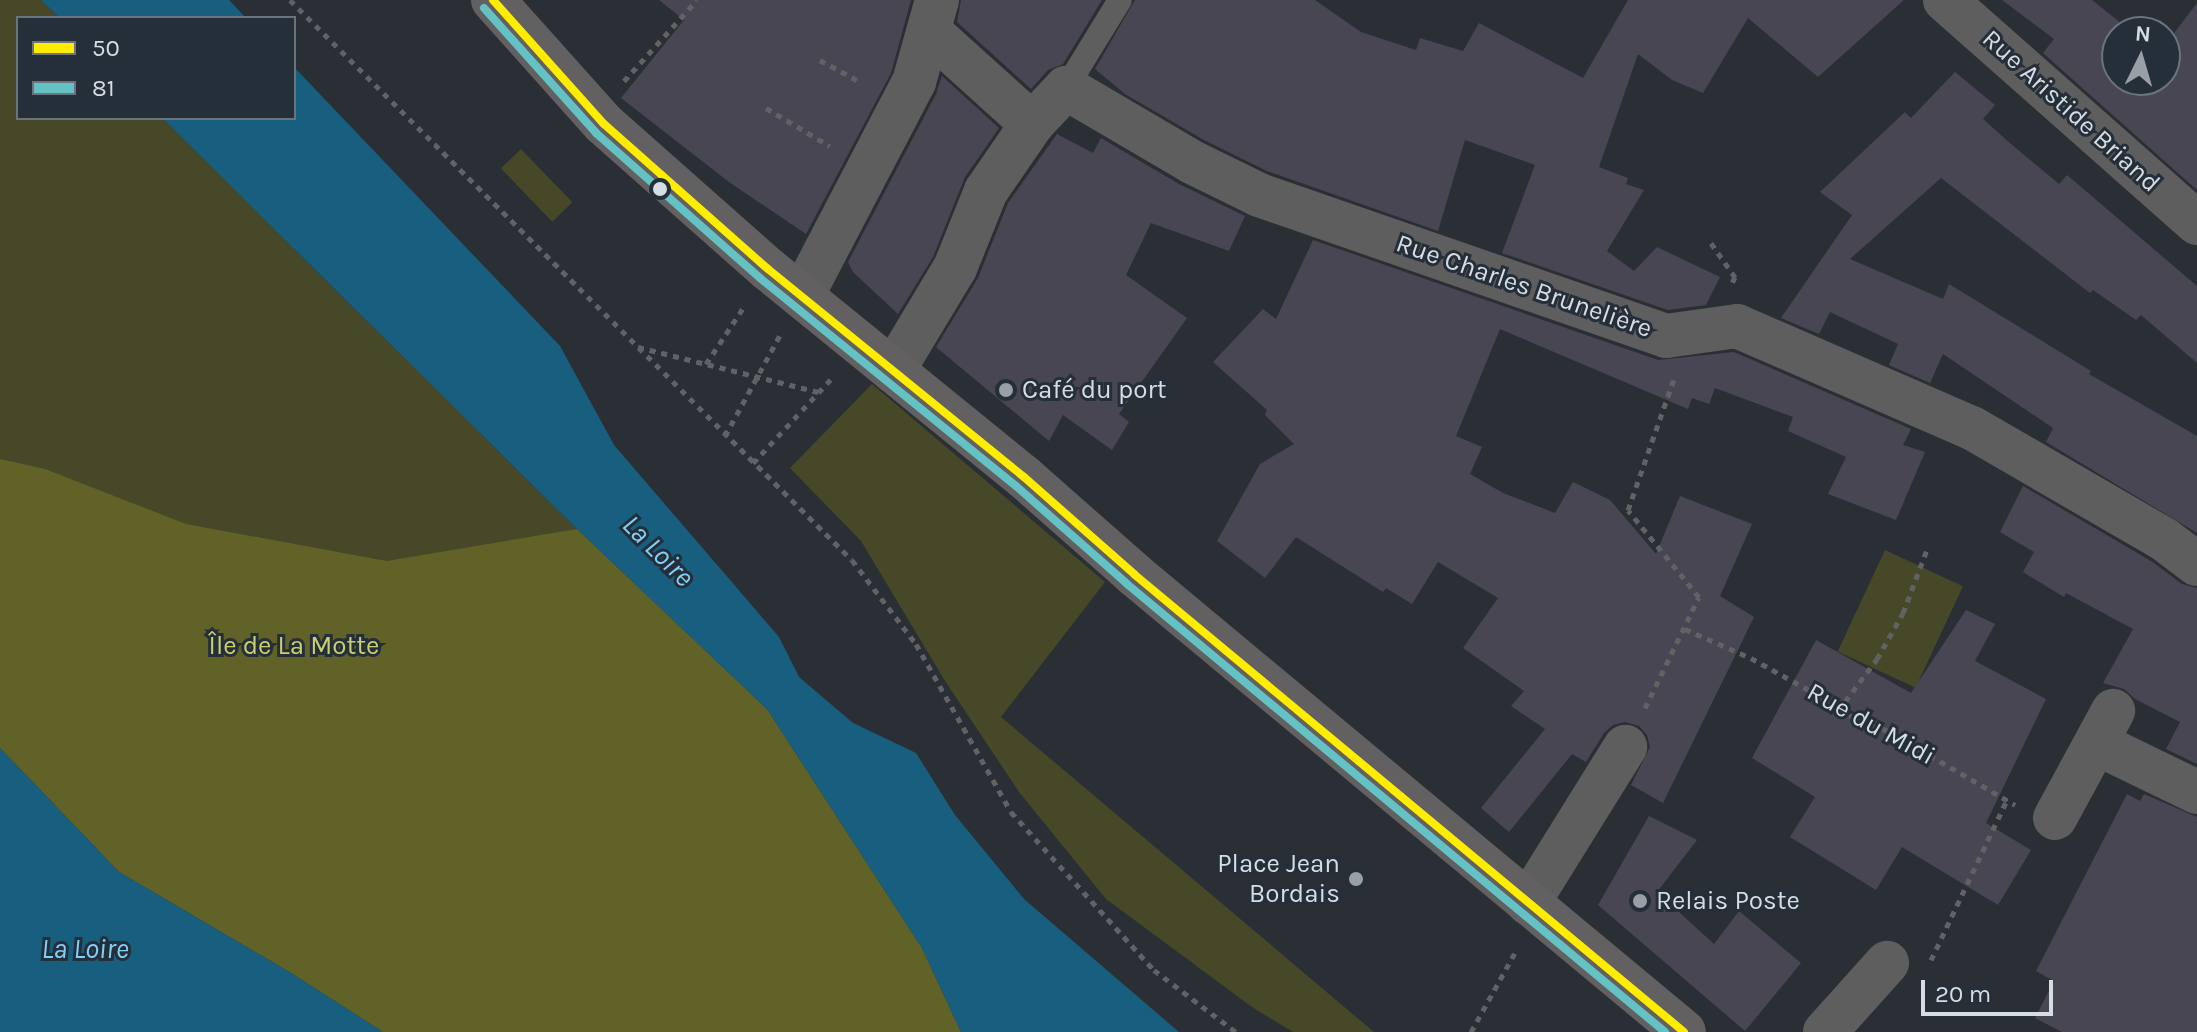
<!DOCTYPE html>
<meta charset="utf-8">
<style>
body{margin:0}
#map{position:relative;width:2197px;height:1032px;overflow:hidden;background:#2a2f35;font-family:Karla,sans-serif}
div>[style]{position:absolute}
.green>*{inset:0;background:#464827;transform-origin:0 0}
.forest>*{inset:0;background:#606228}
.water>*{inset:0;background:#185f7f}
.building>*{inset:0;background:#484652}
.path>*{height:5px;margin-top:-2.5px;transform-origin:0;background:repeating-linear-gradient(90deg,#626264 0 6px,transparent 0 12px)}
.lane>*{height:24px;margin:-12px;padding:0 12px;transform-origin:12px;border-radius:12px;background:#5f5e5f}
.street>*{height:44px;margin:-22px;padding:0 22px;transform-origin:22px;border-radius:22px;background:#5f5e5f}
.secondary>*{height:44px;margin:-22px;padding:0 22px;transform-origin:22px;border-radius:22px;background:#626061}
.bus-1>*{height:8px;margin:-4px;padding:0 4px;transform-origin:4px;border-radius:4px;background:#ffed00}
.bus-2>*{height:8px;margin:-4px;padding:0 4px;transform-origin:4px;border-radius:4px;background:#65c2c4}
.dots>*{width:22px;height:22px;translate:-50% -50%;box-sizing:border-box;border:4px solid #252f39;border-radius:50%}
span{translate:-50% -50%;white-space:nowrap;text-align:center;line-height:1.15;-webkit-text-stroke:6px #252f39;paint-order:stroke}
.street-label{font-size:26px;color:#d5dce2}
.poi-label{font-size:26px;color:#d5dce2}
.left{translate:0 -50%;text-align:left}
.right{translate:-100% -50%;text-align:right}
.park-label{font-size:26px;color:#cbcf6f}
.water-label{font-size:28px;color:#82cff8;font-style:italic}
.legend{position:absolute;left:16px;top:16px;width:280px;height:104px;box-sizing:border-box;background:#252f39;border:2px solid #6b747d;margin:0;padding:10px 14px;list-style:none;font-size:24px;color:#d5dce2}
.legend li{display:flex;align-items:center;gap:16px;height:40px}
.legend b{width:40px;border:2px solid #6b747d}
.north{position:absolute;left:2101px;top:16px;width:80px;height:80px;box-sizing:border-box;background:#252f39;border:2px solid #6b747d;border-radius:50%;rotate:5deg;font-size:22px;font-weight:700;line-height:32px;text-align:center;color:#d5dce2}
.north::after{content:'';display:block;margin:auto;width:28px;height:36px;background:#999fa5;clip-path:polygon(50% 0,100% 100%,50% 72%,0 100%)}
.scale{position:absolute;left:1921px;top:980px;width:132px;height:36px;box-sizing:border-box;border:4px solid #d5dce2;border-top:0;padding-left:10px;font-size:24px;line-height:28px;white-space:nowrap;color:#d5dce2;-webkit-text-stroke:6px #252f39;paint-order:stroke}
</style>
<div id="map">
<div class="green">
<div style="clip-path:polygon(0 0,41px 0,60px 18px,18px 18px,18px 118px,162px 118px,577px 529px,767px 709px,961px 1032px,383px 1032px,0 748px)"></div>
<div style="left:521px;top:149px;width:74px;height:28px;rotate:46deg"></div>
<div style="clip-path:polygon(872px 384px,1105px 582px,1001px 717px,1374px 1032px,1293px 1032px,1252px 1007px,1106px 899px,1019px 792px,945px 681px,861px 541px,790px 468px)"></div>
<div style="left:1885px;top:550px;width:86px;height:112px;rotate:25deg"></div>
</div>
<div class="forest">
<div style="clip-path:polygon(0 459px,45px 469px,186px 524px,387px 561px,577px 529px,767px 709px,922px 948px,961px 1032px,383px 1032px,291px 973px,119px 872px,0 748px)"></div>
</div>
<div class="water">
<div style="clip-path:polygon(41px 0,229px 0,246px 18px,60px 18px)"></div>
<div style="clip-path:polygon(294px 67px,560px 346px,614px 445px,779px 637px,799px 677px,853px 723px,916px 753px,955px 815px,1024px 899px,1179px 1032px,961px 1032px,922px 948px,767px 709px,577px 529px,162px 118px,294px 118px)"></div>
<div style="clip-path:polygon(0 748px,119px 872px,291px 973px,383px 1032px,0 1032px)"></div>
</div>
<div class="building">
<div style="clip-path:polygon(659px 0,911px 0,891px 73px,806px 234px,729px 182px,621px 98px,684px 20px)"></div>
<div style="clip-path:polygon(961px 0,1102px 0,1063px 64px,1048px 70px,1031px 89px,957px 22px)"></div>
<div style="clip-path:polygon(1135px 0,1315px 0,1361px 32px,1416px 50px,1420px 38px,1463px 51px,1479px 23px,1583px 78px,1628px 0,1904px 0,1818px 77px,1748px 18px,1703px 93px,1672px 80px,1638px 54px,1599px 167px,1628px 178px,1626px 184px,1644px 190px,1607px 251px,1634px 271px,1657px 247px,1720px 277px,1706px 305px,1668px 310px,1502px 253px,1535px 165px,1465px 140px,1438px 231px,1267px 171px,1204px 140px,1125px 94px,1095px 69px)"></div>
<div style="clip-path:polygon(2002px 0,2092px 0,2132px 32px,2117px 32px,2117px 80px,2165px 80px,2165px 45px,2197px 3px,2197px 190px,2043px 53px,2054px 39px)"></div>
<div style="clip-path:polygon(1955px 72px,1995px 105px,1983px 119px,2011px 144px,2059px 184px,2067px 175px,2197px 286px,2197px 363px,2141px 315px,2136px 320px,2093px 290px,2090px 293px,1941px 178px,1850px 259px,1943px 299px,1949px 284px,2091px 371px,2089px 374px,2197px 436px,2197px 533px,2046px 442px,2053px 428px,1943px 354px,1930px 383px,1889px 365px,1898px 344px,1830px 312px,1819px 334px,1781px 318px,1852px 215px,1820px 192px,1905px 112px,1911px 118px)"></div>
<div style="clip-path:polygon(942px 76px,999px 128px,965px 177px,933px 257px,898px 314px,853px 272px,848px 262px,936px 94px)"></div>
<div style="clip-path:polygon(1057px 134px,1093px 153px,1101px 138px,1179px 184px,1245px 216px,1229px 251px,1151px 223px,1126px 275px,1187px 318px,1119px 414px,1129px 422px,1112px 450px,1063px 415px,1049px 441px,936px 347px,978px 278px,1008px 203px)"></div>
<div style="clip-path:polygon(1313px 240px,1658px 360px,1734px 352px,1911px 429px,1903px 445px,1925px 452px,1896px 520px,1828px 494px,1846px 457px,1788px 431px,1793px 417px,1715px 388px,1709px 404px,1692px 398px,1688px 409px,1500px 329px,1456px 436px,1482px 447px,1470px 474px,1503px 493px,1555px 513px,1573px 482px,1610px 500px,1656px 554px,1680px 496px,1752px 524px,1720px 596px,1754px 617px,1663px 803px,1631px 785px,1650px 747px,1647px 735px,1639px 726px,1625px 722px,1613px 725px,1604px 733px,1586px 762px,1572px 754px,1509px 832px,1481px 808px,1545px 729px,1511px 706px,1524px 691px,1463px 648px,1498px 598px,1438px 562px,1412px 604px,1386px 588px,1383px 592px,1296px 537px,1265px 578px,1217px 541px,1260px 464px,1294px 444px,1265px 415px,1267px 410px,1213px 362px,1263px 309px,1276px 319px)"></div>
<div style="clip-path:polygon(2023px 486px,2151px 561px,2182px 584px,2197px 588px,2197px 764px,2166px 749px,2180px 722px,2135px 699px,2124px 689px,2103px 683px,2133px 629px,2066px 593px,2064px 597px,2023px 572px,2034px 552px,2000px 532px)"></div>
<div style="clip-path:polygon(1966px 610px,1995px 624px,1975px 661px,2046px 699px,1986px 823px,2031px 850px,1998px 905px,1902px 847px,1876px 890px,1790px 837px,1815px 797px,1752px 758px,1816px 640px,1911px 693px)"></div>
<div style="clip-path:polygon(2127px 794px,2140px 801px,2144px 794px,2197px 817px,2197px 1032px,2062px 1032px,2035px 1018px,2054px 981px,2036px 971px)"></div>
<div style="clip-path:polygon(1649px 816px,1697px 840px,1657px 892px,1714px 944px,1739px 911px,1801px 963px,1745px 1031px,1598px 905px)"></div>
</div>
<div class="path">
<div style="left:290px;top:0;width:793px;rotate:44.9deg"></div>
<div style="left:852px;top:560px;width:106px;rotate:52.7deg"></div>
<div style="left:916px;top:644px;width:193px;rotate:60.5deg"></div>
<div style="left:1011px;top:812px;width:213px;rotate:47.9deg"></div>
<div style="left:1154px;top:970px;width:103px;rotate:37.1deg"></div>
<div style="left:820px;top:60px;width:48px;rotate:28.7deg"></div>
<div style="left:624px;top:81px;width:109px;rotate:-48deg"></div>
<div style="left:766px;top:108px;width:74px;rotate:30.7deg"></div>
<div style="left:1711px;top:243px;width:42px;rotate:54.8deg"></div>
<div style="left:1735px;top:277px;width:7px;rotate:117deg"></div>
<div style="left:638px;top:347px;width:187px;rotate:14deg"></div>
<div style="left:706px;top:364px;width:71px;rotate:-56.5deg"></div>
<div style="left:725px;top:436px;width:115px;rotate:-61.4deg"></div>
<div style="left:753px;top:463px;width:115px;rotate:-47.1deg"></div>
<div style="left:1685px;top:629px;width:72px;rotate:23.7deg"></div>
<div style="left:1751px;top:658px;width:64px;rotate:29deg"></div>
<div style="left:1807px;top:689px;width:38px;rotate:35deg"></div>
<div style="left:1838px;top:711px;width:54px;rotate:21.8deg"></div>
<div style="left:1888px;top:731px;width:147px;rotate:30.2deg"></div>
<div style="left:1645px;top:708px;width:123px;rotate:-64.1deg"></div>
<div style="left:1699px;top:597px;width:112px;rotate:-129.2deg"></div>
<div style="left:1628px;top:510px;width:139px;rotate:-70.7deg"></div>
<div style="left:1838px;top:711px;width:65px;rotate:-53.1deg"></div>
<div style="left:1877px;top:659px;width:53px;rotate:-60.5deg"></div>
<div style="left:1903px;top:613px;width:71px;rotate:-69.3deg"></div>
<div style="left:1931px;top:960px;width:175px;rotate:-64.6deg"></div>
<div style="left:1471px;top:1032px;width:95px;rotate:-61deg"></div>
</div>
<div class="lane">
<div style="left:1066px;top:88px;width:103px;rotate:-58.5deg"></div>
</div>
<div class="street">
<div style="left:1945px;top:0;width:337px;rotate:41.5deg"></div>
<div style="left:929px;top:31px;width:139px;rotate:42.1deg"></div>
<div style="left:802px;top:296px;width:242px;rotate:-62.4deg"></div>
<div style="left:914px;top:82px;width:85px;rotate:-74.3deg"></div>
<div style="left:893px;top:371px;width:120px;rotate:-59deg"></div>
<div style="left:955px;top:268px;width:83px;rotate:-68.1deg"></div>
<div style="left:986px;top:191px;width:81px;rotate:-55.5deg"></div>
<div style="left:1032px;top:124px;width:50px;rotate:-46.6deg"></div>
<div style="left:1066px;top:88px;width:146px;rotate:30.4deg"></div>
<div style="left:1192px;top:162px;width:75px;rotate:26.2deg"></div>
<div style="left:1259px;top:195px;width:431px;rotate:19.1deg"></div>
<div style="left:1666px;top:336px;width:72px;rotate:-8deg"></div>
<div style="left:1737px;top:326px;width:256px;rotate:23.5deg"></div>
<div style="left:1972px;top:428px;width:223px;rotate:30.1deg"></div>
<div style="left:2165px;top:540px;width:40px;rotate:37deg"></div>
<div style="left:2098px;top:744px;width:110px;rotate:25.9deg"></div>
<div style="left:2055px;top:818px;width:122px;rotate:-61.5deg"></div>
<div style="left:1528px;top:903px;width:184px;rotate:-58.1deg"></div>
<div style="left:1825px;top:1032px;width:93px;rotate:-48.1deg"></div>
</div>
<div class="secondary">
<div style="left:493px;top:0;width:166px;rotate:48.2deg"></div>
<div style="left:604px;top:124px;width:219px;rotate:41.5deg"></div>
<div style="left:768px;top:269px;width:330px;rotate:39.1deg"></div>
<div style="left:1024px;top:477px;width:148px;rotate:41.4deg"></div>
<div style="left:1135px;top:575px;width:714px;rotate:39.77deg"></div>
</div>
<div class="bus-1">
<div style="left:493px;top:0;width:166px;rotate:48.2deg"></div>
<div style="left:604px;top:124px;width:219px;rotate:41.5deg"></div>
<div style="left:768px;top:269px;width:330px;rotate:39.1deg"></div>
<div style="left:1024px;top:477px;width:148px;rotate:41.4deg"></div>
<div style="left:1135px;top:575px;width:714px;rotate:39.77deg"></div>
</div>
<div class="bus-2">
<div style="left:484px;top:8px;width:168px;rotate:48.1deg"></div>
<div style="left:596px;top:133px;width:219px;rotate:41.5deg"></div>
<div style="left:760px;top:278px;width:330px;rotate:39.1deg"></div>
<div style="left:1016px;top:486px;width:148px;rotate:41.4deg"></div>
<div style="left:1127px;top:584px;width:700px;rotate:39.78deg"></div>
</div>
<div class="dots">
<div style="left:660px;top:189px;background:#d5dce2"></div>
<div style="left:1006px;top:390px;background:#999fa5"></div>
<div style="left:1356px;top:879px;background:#999fa5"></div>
<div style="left:1640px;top:901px;background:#999fa5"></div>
</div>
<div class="street-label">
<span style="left:2071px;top:111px;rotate:42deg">Rue Aristide Briand</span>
<span style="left:1524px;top:286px;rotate:19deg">Rue Charles Brunelière</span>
<span style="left:1871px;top:724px;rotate:29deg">Rue du Midi</span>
</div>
<div class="poi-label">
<span class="left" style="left:1022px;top:390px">Café du port</span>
<span class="right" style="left:1340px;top:879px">Place Jean<br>Bordais</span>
<span class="left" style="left:1656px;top:901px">Relais Poste</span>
</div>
<div class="park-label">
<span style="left:294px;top:646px">Île de La Motte</span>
</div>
<div class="water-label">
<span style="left:658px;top:551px;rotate:45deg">La Loire</span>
<span style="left:85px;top:949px">La Loire</span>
</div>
<ul class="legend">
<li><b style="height:10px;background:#ffed00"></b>50</li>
<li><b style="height:10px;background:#65c2c4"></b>81</li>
</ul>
<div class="north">N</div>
<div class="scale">20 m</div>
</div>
